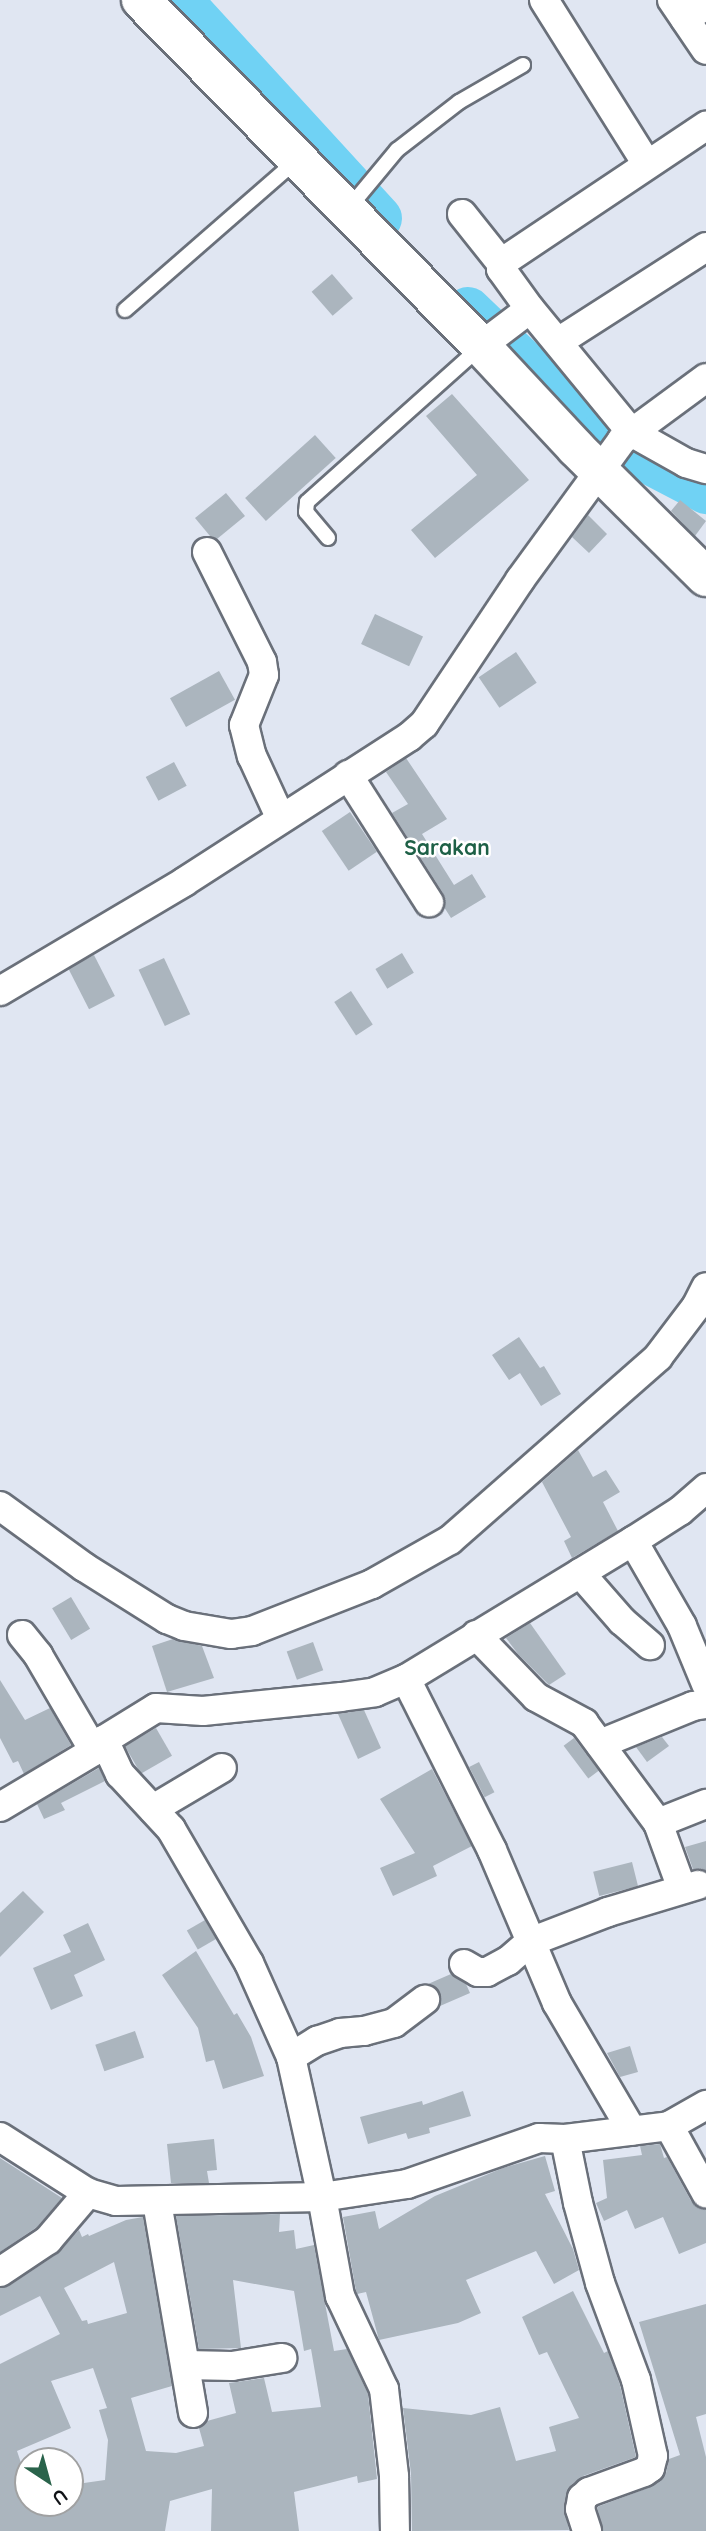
<!DOCTYPE html>
<style>
body{margin:0}
#map{position:relative;width:706px;height:2531px;overflow:hidden;background:#e0e6f2;font-family:Quicksand,sans-serif}
div>[style]{position:absolute}
.river>*{height:46px;margin:-23px;padding:0 23px;transform-origin:23px;border-radius:23px;background:#70d2f4}
.building>*{inset:0;background:#abb5be;transform-origin:0 0}
.roads{filter:drop-shadow(2px 0 #6a707a) drop-shadow(-2px 0 #6a707a) drop-shadow(0 2px #6a707a) drop-shadow(0 -2px #6a707a)}
.lane>*{height:14px;margin:-7px;padding:0 7px;transform-origin:7px;border-radius:7px;background:#fff}
.street>*{height:28px;margin:-14px;padding:0 14px;transform-origin:14px;border-radius:14px;background:#fff}
.secondary>*{height:38px;margin:-19px;padding:0 19px;transform-origin:19px;border-radius:19px;background:#fff}
span{translate:-50% -50%;white-space:nowrap;text-align:center;line-height:1.15;-webkit-text-stroke:5px #fff;paint-order:stroke}
.quarter-label{font-size:21px;color:#1d6046;font-weight:700}
.north{position:absolute;left:14px;top:2447px;width:70px;height:70px;box-sizing:border-box;background:#fff;border:2px solid #a0a1a2;border-radius:50%;rotate:144deg;font-size:19px;font-weight:700;line-height:28px;text-align:center;color:#111317}
.north::after{content:'';display:block;margin:auto;width:24px;height:32px;background:#2a634b;clip-path:polygon(50% 0,100% 100%,50% 72%,0 100%)}
</style>
<div id="map">
<div class="river">
<div style="left:179px;top:0;width:296px;rotate:47.5deg"></div>
<div style="left:468px;top:310px;width:183px;rotate:43.5deg"></div>
<div style="left:601px;top:436px;width:119px;rotate:27.6deg"></div>
</div>
<div class="building">
<div style="left:332px;top:274px;width:32px;height:27px;rotate:49deg"></div>
<div style="clip-path:polygon(452px 394px,529px 480px,435px 558px,411px 530px,477px 475px,426px 416px)"></div>
<div style="left:315px;top:435px;width:31px;height:94px;rotate:48deg"></div>
<div style="clip-path:polygon(226px 493px,245px 516px,217px 539px,210px 536px,195px 518px)"></div>
<div style="clip-path:polygon(680px 500px,706px 521px,695px 536px,671px 511px)"></div>
<div style="clip-path:polygon(588px 515px,607px 534px,589px 553px,572px 537px)"></div>
<div style="left:375px;top:614px;width:53px;height:33px;rotate:25deg"></div>
<div style="left:516px;top:652px;width:37px;height:45px;rotate:56deg"></div>
<div style="left:219px;top:671px;width:33px;height:56px;rotate:61deg"></div>
<div style="clip-path:polygon(406px 758px,447px 819px,422px 834px,454px 885px,472px 874px,486px 897px,451px 918px,444px 907px,443px 893px,392px 813px,408px 804px,386px 772px)"></div>
<div style="left:174px;top:762px;width:27px;height:32px;rotate:62deg"></div>
<div style="left:350px;top:812px;width:48px;height:34px;rotate:56deg"></div>
<div style="left:402px;top:953px;width:23px;height:31px;rotate:59deg"></div>
<div style="left:94px;top:955px;width:46px;height:29px;rotate:63deg"></div>
<div style="left:164px;top:958px;width:62px;height:28px;rotate:65deg"></div>
<div style="left:351px;top:991px;width:40px;height:20px;rotate:57deg"></div>
<div style="clip-path:polygon(519px 1337px,540px 1368px,544px 1366px,561px 1394px,541px 1406px,520px 1373px,509px 1380px,492px 1355px)"></div>
<div style="clip-path:polygon(578px 1450px,593px 1477px,606px 1470px,620px 1492px,603px 1502px,618px 1531px,572px 1558px,564px 1541px,571px 1537px,542px 1482px)"></div>
<div style="left:71px;top:1597px;width:37px;height:22px;rotate:59deg"></div>
<div style="clip-path:polygon(530px 1623px,566px 1674px,549px 1685px,518px 1654px,506px 1638px)"></div>
<div style="clip-path:polygon(173px 1639px,202px 1646px,214px 1678px,167px 1692px,152px 1646px)"></div>
<div style="left:313px;top:1642px;width:30px;height:28px;rotate:70deg"></div>
<div style="clip-path:polygon(0 1680px,25px 1720px,50px 1708px,71px 1745px,24px 1774px,18px 1761px,13px 1763px,0 1738px)"></div>
<div style="clip-path:polygon(364px 1710px,381px 1748px,358px 1759px,338px 1714px)"></div>
<div style="left:156px;top:1728px;width:32px;height:36px;rotate:60deg"></div>
<div style="clip-path:polygon(662px 1737px,669px 1746px,647px 1762px,636px 1747px)"></div>
<div style="left:574px;top:1738px;width:41px;height:13px;rotate:53deg"></div>
<div style="left:479px;top:1762px;width:34px;height:11px;rotate:63deg"></div>
<div style="clip-path:polygon(99px 1768px,105px 1781px,61px 1803px,65px 1810px,44px 1819px,37px 1804px)"></div>
<div style="clip-path:polygon(432px 1769px,472px 1846px,433px 1866px,437px 1876px,393px 1896px,380px 1868px,415px 1853px,380px 1799px)"></div>
<div style="clip-path:polygon(706px 1841px,706px 1871px,693px 1869px,685px 1847px)"></div>
<div style="left:632px;top:1862px;width:25px;height:40px;rotate:76deg"></div>
<div style="clip-path:polygon(23px 1891px,44px 1912px,0 1957px,0 1913px)"></div>
<div style="left:205px;top:1920px;width:22px;height:21px;rotate:60deg"></div>
<div style="clip-path:polygon(88px 1923px,105px 1960px,74px 1975px,83px 1996px,51px 2010px,33px 1968px,71px 1952px,63px 1935px)"></div>
<div style="clip-path:polygon(196px 1951px,234px 2015px,237px 2013px,251px 2037px,264px 2076px,223px 2089px,214px 2060px,206px 2062px,198px 2028px,162px 1975px)"></div>
<div style="clip-path:polygon(451px 1974px,466px 1984px,470px 1993px,440px 2006px,439px 1991px,428px 1984px)"></div>
<div style="left:135px;top:2031px;width:28px;height:42px;rotate:71deg"></div>
<div style="clip-path:polygon(630px 2046px,638px 2072px,620px 2077px,607px 2053px)"></div>
<div style="clip-path:polygon(463px 2091px,471px 2116px,429px 2128px,430px 2133px,408px 2139px,406px 2133px,368px 2144px,360px 2117px,422px 2101px,423px 2105px)"></div>
<div style="clip-path:polygon(214px 2139px,217px 2170px,207px 2171px,209px 2183px,171px 2183px,167px 2144px)"></div>
<div style="clip-path:polygon(660px 2144px,664px 2158px,667px 2157px,691px 2201px,706px 2210px,706px 2243px,679px 2254px,663px 2217px,635px 2229px,627px 2210px,604px 2221px,596px 2203px,607px 2198px,603px 2160px,642px 2155px,640px 2146px)"></div>
<div style="clip-path:polygon(545px 2156px,555px 2191px,545px 2194px,573px 2249px,579px 2270px,554px 2284px,536px 2251px,466px 2280px,481px 2313px,458px 2323px,379px 2340px,366px 2292px,357px 2294px,356px 2291px,343px 2217px,375px 2211px,379px 2229px,435px 2196px,503px 2168px)"></div>
<div style="clip-path:polygon(0 2158px,62px 2198px,37px 2227px,0 2252px)"></div>
<div style="clip-path:polygon(evenodd,280px 2214px,279px 2232px,294px 2230px,296px 2249px,314px 2245px,334px 2351px,347px 2349px,368px 2394px,377px 2479px,358px 2483px,357px 2476px,294px 2492px,299px 2531px,211px 2531px,212px 2489px,170px 2501px,165px 2531px,0 2531px,0 2364px,60px 2334px,40px 2296px,0 2316px,0 2288px,9px 2286px,57px 2254px,79px 2230px,82px 2237px,88px 2234px,89px 2236px,126px 2220px,143px 2217px,172px 2386px,131px 2398px,146px 2451px,176px 2453px,204px 2446px,199px 2428px,207px 2421px,236px 2413px,229px 2383px,264px 2378px,272px 2412px,321px 2407px,311px 2349px,304px 2351px,294px 2291px,233px 2280px,241px 2348px,199px 2349px,176px 2216px,280px 2214px,114px 2262px,127px 2313px,88px 2324px,87px 2320px,82px 2321px,64px 2288px,114px 2262px,280px 2214px,93px 2368px,107px 2408px,99px 2410px,108px 2440px,105px 2480px,70px 2485px,70px 2503px,28px 2503px,28px 2484px,17px 2451px,71px 2428px,51px 2381px,93px 2368px)"></div>
<div style="clip-path:polygon(573px 2291px,604px 2353px,608px 2351px,620px 2385px,636px 2457px,583px 2476px,571px 2485px,564px 2507px,569px 2530px,412px 2531px,411px 2474px,403px 2408px,471px 2415px,500px 2407px,516px 2461px,556px 2451px,549px 2427px,579px 2418px,547px 2352px,539px 2355px,522px 2317px)"></div>
<div style="clip-path:polygon(706px 2304px,706px 2414px,696px 2417px,706px 2457px,706px 2531px,603px 2531px,597px 2507px,653px 2486px,666px 2473px,669px 2459px,680px 2455px,639px 2322px)"></div>
</div>
<div class="roads">
<div class="lane">
<div style="left:348px;top:209px;width:77px;rotate:-50.3deg"></div>
<div style="left:397px;top:150px;width:78px;rotate:-37.7deg"></div>
<div style="left:459px;top:102px;width:74px;rotate:-30deg"></div>
<div style="left:125px;top:310px;width:228px;rotate:-41.1deg"></div>
<div style="left:328px;top:538px;width:34px;rotate:-130deg"></div>
<div style="left:306px;top:512px;width:10px;rotate:-84deg"></div>
<div style="left:307px;top:502px;width:231px;rotate:-41.8deg"></div>
</div>
<div class="street">
<div style="left:544px;top:0;width:194px;rotate:57.9deg"></div>
<div style="left:672px;top:0;width:60px;rotate:55.8deg"></div>
<div style="left:685px;top:19px;width:25px;rotate:-34deg"></div>
<div style="left:462px;top:214px;width:63px;rotate:51.5deg"></div>
<div style="left:501px;top:263px;width:6px;rotate:90deg"></div>
<div style="left:501px;top:269px;width:49px;rotate:54.1deg"></div>
<div style="left:530px;top:309px;width:159px;rotate:50.6deg"></div>
<div style="left:631px;top:432px;width:63px;rotate:29.4deg"></div>
<div style="left:686px;top:463px;width:21px;rotate:17deg"></div>
<div style="left:501px;top:263px;width:247px;rotate:-33.8deg"></div>
<div style="left:558px;top:342px;width:176px;rotate:-32.7deg"></div>
<div style="left:481px;top:346px;width:61px;rotate:-37.1deg"></div>
<div style="left:207px;top:552px;width:123px;rotate:63.4deg"></div>
<div style="left:262px;top:662px;width:13px;rotate:81deg"></div>
<div style="left:264px;top:675px;width:54px;rotate:111.8deg"></div>
<div style="left:244px;top:725px;width:32px;rotate:76deg"></div>
<div style="left:252px;top:756px;width:69px;rotate:65.3deg"></div>
<div style="left:348px;top:775px;width:151px;rotate:57.5deg"></div>
<div style="left:0;top:991px;width:214px;rotate:-30.6deg"></div>
<div style="left:184px;top:882px;width:268px;rotate:-32.8deg"></div>
<div style="left:409px;top:737px;width:20px;rotate:-41deg"></div>
<div style="left:424px;top:724px;width:173px;rotate:-56.3deg"></div>
<div style="left:520px;top:580px;width:173px;rotate:-53.9deg"></div>
<div style="left:622px;top:440px;width:104px;rotate:-36.4deg"></div>
<div style="left:0;top:1506px;width:104px;rotate:36deg"></div>
<div style="left:84px;top:1567px;width:98px;rotate:32.1deg"></div>
<div style="left:167px;top:1619px;width:18px;rotate:22deg"></div>
<div style="left:184px;top:1626px;width:48px;rotate:9.7deg"></div>
<div style="left:231px;top:1634px;width:21px;rotate:-8deg"></div>
<div style="left:252px;top:1631px;width:129px;rotate:-21.4deg"></div>
<div style="left:372px;top:1584px;width:90px;rotate:-29.4deg"></div>
<div style="left:450px;top:1540px;width:277px;rotate:-41.3deg"></div>
<div style="left:658px;top:1357px;width:63px;rotate:-52.8deg"></div>
<div style="left:696px;top:1307px;width:22px;rotate:-63deg"></div>
<div style="left:633px;top:1541px;width:98px;rotate:60deg"></div>
<div style="left:682px;top:1626px;width:63px;rotate:67.5deg"></div>
<div style="left:580px;top:1573px;width:64px;rotate:48.8deg"></div>
<div style="left:622px;top:1621px;width:37px;rotate:41deg"></div>
<div style="left:22px;top:1635px;width:26px;rotate:51deg"></div>
<div style="left:38px;top:1655px;width:111px;rotate:59.7deg"></div>
<div style="left:476px;top:1635px;width:86px;rotate:45.9deg"></div>
<div style="left:536px;top:1697px;width:55px;rotate:28.4deg"></div>
<div style="left:584px;top:1723px;width:124px;rotate:53.5deg"></div>
<div style="left:658px;top:1823px;width:70px;rotate:70deg"></div>
<div style="left:406px;top:1679px;width:191px;rotate:63.3deg"></div>
<div style="left:492px;top:1850px;width:166px;rotate:67deg"></div>
<div style="left:557px;top:2003px;width:148px;rotate:59.6deg"></div>
<div style="left:104px;top:1740px;width:38px;rotate:65deg"></div>
<div style="left:120px;top:1774px;width:75px;rotate:47.2deg"></div>
<div style="left:171px;top:1829px;width:155px;rotate:59.8deg"></div>
<div style="left:249px;top:1963px;width:103px;rotate:65.9deg"></div>
<div style="left:291px;top:2057px;width:143px;rotate:77.5deg"></div>
<div style="left:322px;top:2197px;width:101px;rotate:79.7deg"></div>
<div style="left:340px;top:2296px;width:103px;rotate:64.7deg"></div>
<div style="left:384px;top:2389px;width:88px;rotate:83.4deg"></div>
<div style="left:394px;top:2476px;width:55px;rotate:89deg"></div>
<div style="left:600px;top:1744px;width:100px;rotate:-22.2deg"></div>
<div style="left:693px;top:1706px;width:13px;rotate:-9deg"></div>
<div style="left:0;top:1807px;width:109px;rotate:-30.8deg"></div>
<div style="left:94px;top:1751px;width:15px;rotate:-48deg"></div>
<div style="left:104px;top:1740px;width:61px;rotate:-31.6deg"></div>
<div style="left:156px;top:1708px;width:47px;rotate:3.7deg"></div>
<div style="left:203px;top:1711px;width:139px;rotate:-5.8deg"></div>
<div style="left:341px;top:1697px;width:34px;rotate:-8deg"></div>
<div style="left:375px;top:1692px;width:34px;rotate:-23deg"></div>
<div style="left:406px;top:1679px;width:266px;rotate:-31.3deg"></div>
<div style="left:633px;top:1541px;width:56px;rotate:-32.6deg"></div>
<div style="left:680px;top:1511px;width:35px;rotate:-41deg"></div>
<div style="left:153px;top:1809px;width:80px;rotate:-30.7deg"></div>
<div style="left:658px;top:1823px;width:52px;rotate:-21.6deg"></div>
<div style="left:464px;top:1964px;width:16px;rotate:30deg"></div>
<div style="left:478px;top:1972px;width:9px"></div>
<div style="left:487px;top:1972px;width:24px;rotate:-28deg"></div>
<div style="left:508px;top:1961px;width:29px;rotate:-41deg"></div>
<div style="left:530px;top:1942px;width:84px;rotate:-21deg"></div>
<div style="left:608px;top:1912px;width:94px;rotate:-16.7deg"></div>
<div style="left:291px;top:2057px;width:31px;rotate:-32deg"></div>
<div style="left:317px;top:2041px;width:24px;rotate:-19deg"></div>
<div style="left:340px;top:2033px;width:24px;rotate:-5deg"></div>
<div style="left:364px;top:2031px;width:31px;rotate:-15deg"></div>
<div style="left:394px;top:2023px;width:39px;rotate:-37deg"></div>
<div style="left:669px;top:2126px;width:77px;rotate:61.1deg"></div>
<div style="left:0;top:2137px;width:104px;rotate:32.5deg"></div>
<div style="left:88px;top:2193px;width:29px;rotate:16deg"></div>
<div style="left:116px;top:2201px;width:206px;rotate:-1.1deg"></div>
<div style="left:322px;top:2197px;width:86px;rotate:-8.7deg"></div>
<div style="left:407px;top:2184px;width:140px;rotate:-19.2deg"></div>
<div style="left:539px;top:2138px;width:26px;rotate:2deg"></div>
<div style="left:565px;top:2139px;width:105px;rotate:-7.1deg"></div>
<div style="left:669px;top:2126px;width:43px;rotate:-29.6deg"></div>
<div style="left:565px;top:2139px;width:65px;rotate:78.5deg"></div>
<div style="left:578px;top:2203px;width:83px;rotate:74.6deg"></div>
<div style="left:600px;top:2283px;width:103px;rotate:69.6deg"></div>
<div style="left:636px;top:2380px;width:78px;rotate:77.4deg"></div>
<div style="left:653px;top:2456px;width:12px;rotate:104deg"></div>
<div style="left:650px;top:2468px;width:7px;rotate:146deg"></div>
<div style="left:644px;top:2472px;width:59px;rotate:160deg"></div>
<div style="left:589px;top:2492px;width:9px;rotate:139deg"></div>
<div style="left:582px;top:2498px;width:11px;rotate:100deg"></div>
<div style="left:580px;top:2509px;width:23px;rotate:72deg"></div>
<div style="left:157px;top:2202px;width:214px;rotate:80.3deg"></div>
<div style="left:0;top:2272px;width:58px;rotate:-33.7deg"></div>
<div style="left:48px;top:2240px;width:62px;rotate:-49.6deg"></div>
<div style="left:186px;top:2365px;width:46px;rotate:1.2deg"></div>
<div style="left:232px;top:2366px;width:51px;rotate:-9.1deg"></div>
</div>
<div class="secondary">
<div style="left:141px;top:0;width:485px;rotate:45.5deg"></div>
<div style="left:481px;top:346px;width:139px;rotate:47deg"></div>
<div style="left:576px;top:448px;width:183px;rotate:44.8deg"></div>
</div>
</div>
<div class="quarter-label">
<span style="left:447px;top:847px">Sarakan</span>
</div>
<div class="north">U</div>
</div>
